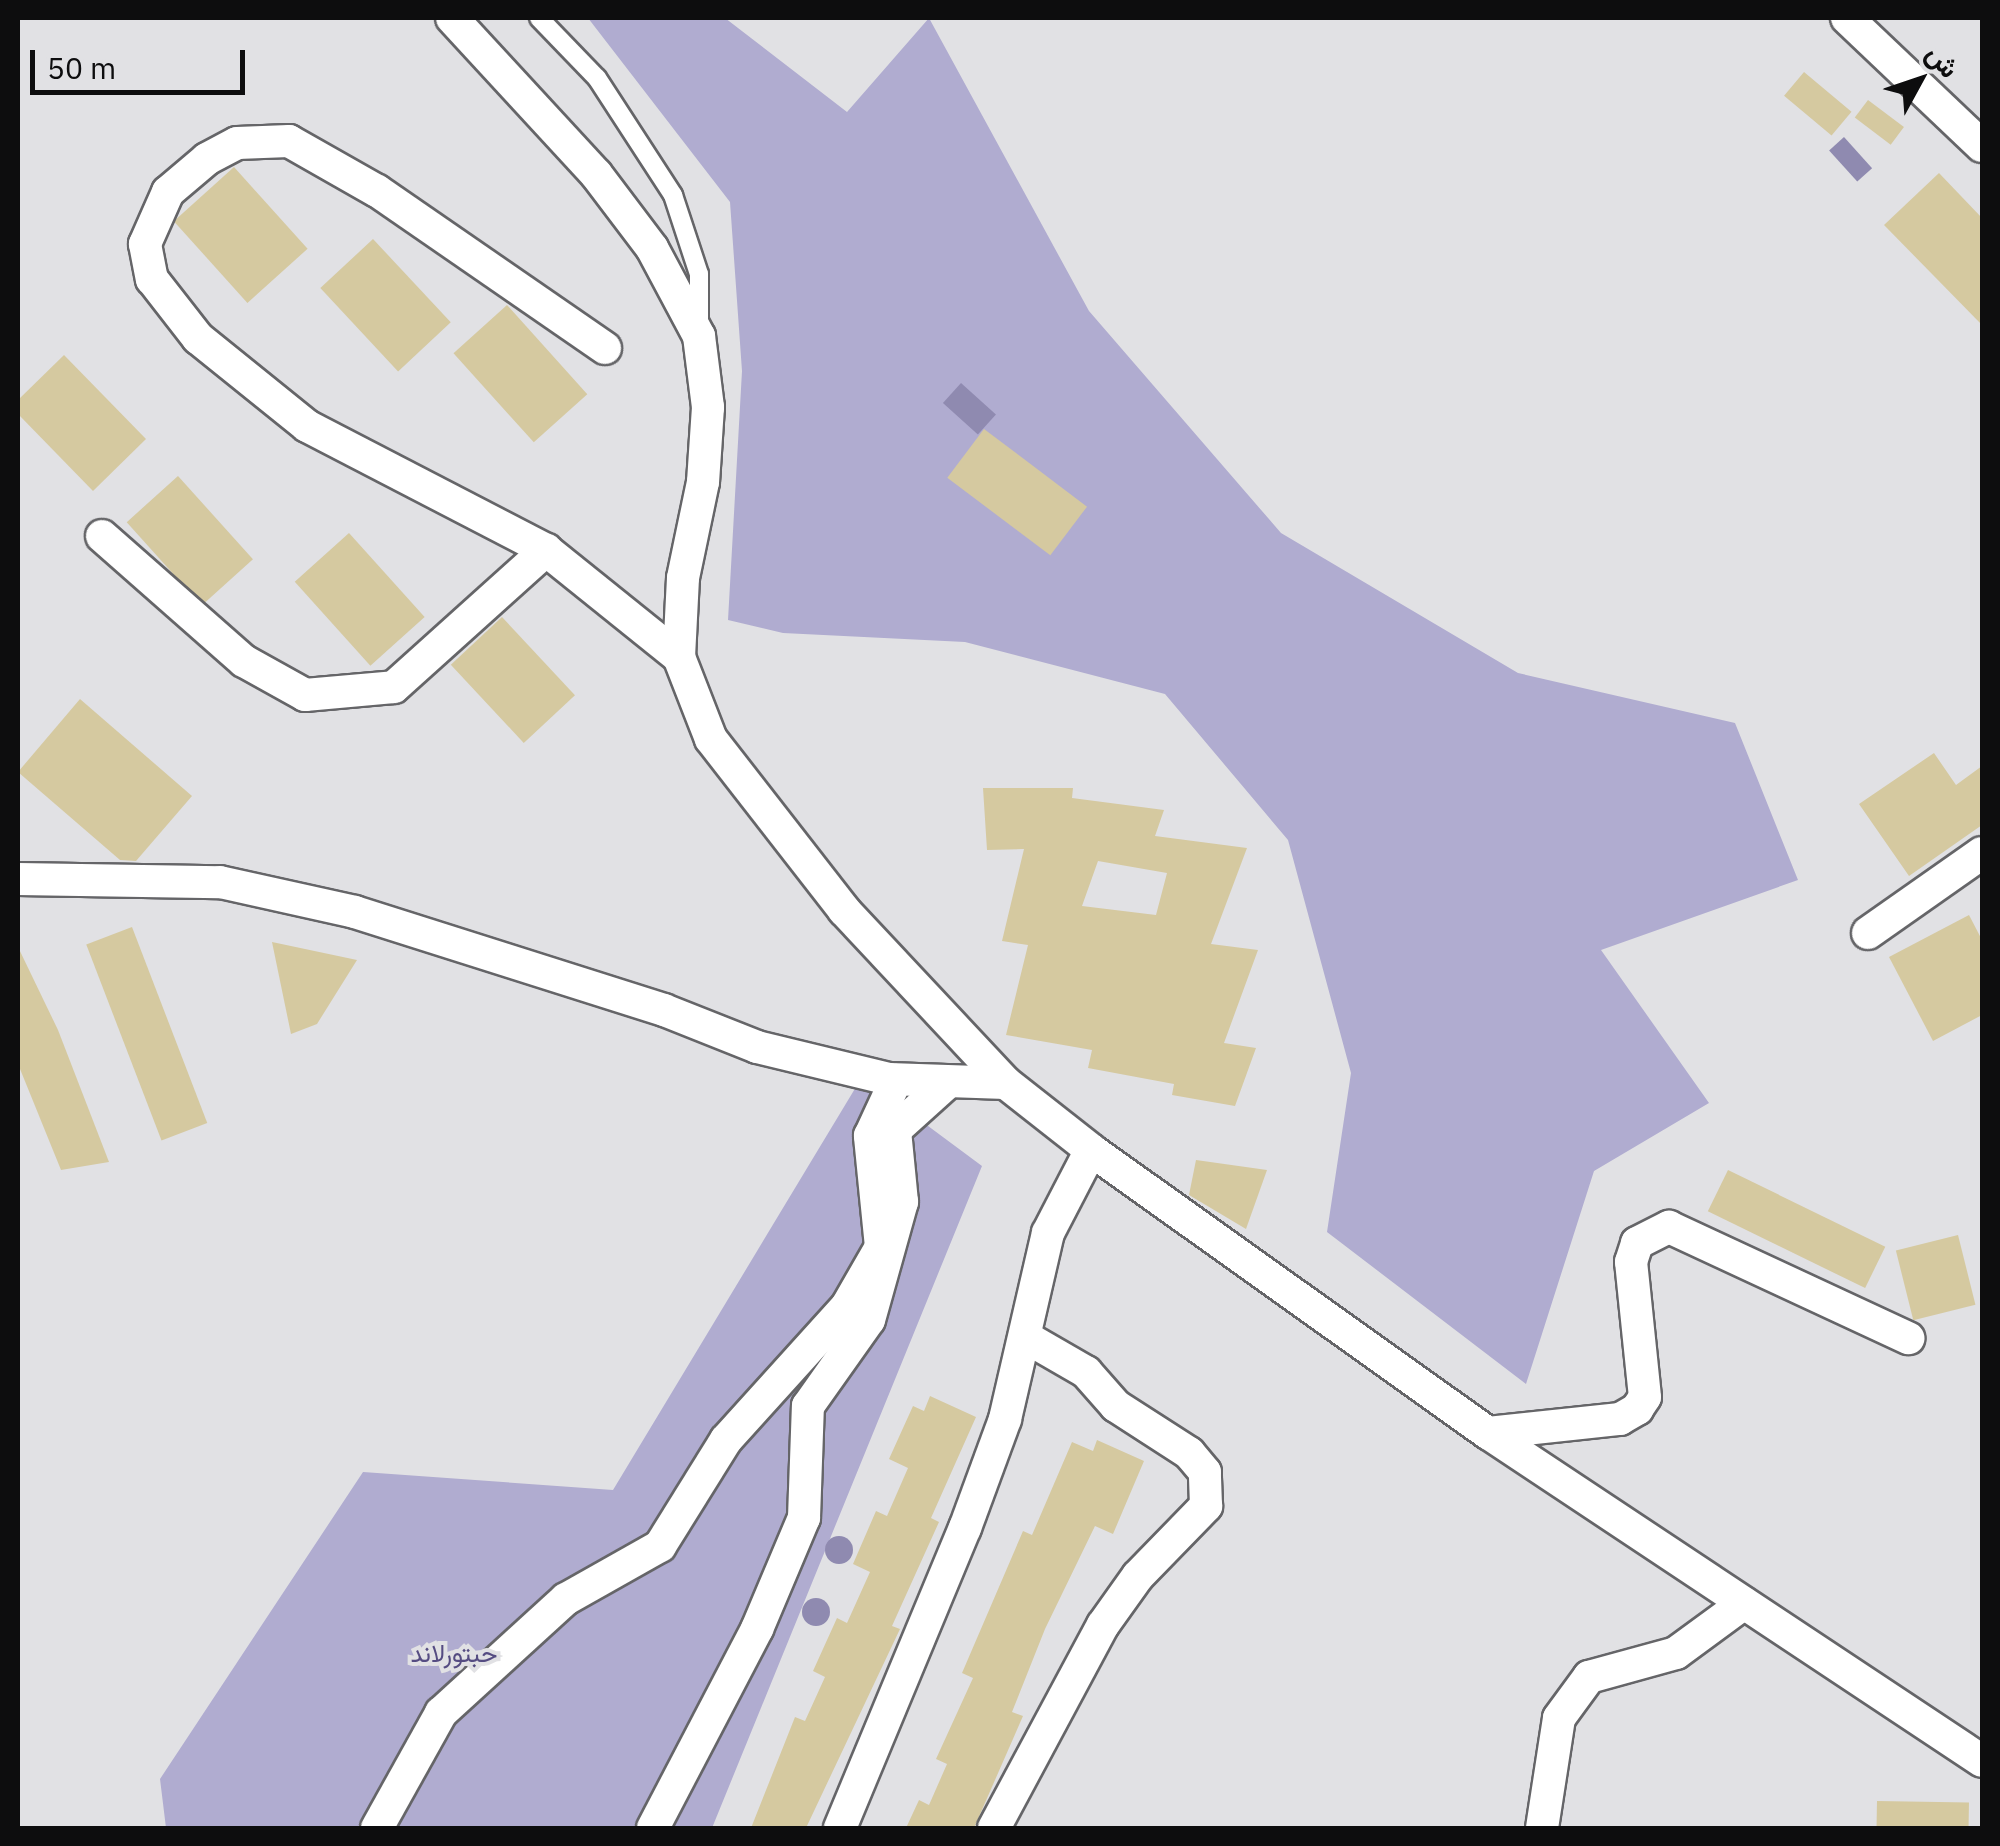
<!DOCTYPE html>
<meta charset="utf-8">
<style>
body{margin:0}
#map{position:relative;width:2000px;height:1846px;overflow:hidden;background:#e1e1e4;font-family:"IBM Plex Sans",Vazirmatn,sans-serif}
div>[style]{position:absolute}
.green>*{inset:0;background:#b0acd0}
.water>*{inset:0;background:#8f8ab0;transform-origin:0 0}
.round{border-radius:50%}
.building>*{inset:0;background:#d5c9a0;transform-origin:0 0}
.roads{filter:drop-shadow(2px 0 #656568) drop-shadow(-2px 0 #656568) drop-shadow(0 2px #656568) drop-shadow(0 -2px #656568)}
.service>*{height:18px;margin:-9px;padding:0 9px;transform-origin:9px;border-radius:9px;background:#fff}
.minor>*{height:32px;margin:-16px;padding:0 16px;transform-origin:16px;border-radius:16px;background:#fff}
span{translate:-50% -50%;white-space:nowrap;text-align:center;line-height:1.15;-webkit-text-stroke:8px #e1e1e4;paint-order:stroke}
.park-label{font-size:25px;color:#554c82}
.frame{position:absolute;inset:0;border:20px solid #0d0d0e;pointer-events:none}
.north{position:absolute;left:1870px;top:30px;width:100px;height:100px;-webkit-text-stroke:8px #e1e1e4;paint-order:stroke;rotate:50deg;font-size:28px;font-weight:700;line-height:40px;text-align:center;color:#0d0d0e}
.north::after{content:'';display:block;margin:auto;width:35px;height:45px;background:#0d0d0e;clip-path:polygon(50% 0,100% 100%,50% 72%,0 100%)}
.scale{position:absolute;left:30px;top:50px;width:215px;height:45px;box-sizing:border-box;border:5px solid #0d0d0e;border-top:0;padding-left:12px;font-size:30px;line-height:35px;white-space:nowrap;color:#0d0d0e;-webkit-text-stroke:8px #e1e1e4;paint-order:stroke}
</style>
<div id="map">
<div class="green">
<div style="clip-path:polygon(588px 18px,725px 18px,847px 112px,929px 18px,1089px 311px,1281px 533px,1518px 673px,1735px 723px,1798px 880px,1601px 950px,1709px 1103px,1594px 1171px,1526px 1384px,1327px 1232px,1351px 1073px,1288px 840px,1165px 694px,965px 642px,783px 633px,728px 620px,742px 371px,730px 202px)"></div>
<div style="clip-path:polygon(862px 1077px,982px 1166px,712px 1828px,166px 1828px,160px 1779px,363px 1472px,613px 1490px)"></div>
</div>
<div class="water">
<div style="left:1844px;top:137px;width:42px;height:20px;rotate:48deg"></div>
<div style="left:961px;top:383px;width:47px;height:27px;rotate:42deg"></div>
<div class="round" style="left:825px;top:1536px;width:28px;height:28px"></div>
<div class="round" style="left:802px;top:1598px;width:28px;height:28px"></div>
</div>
<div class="building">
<div style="left:1804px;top:72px;width:62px;height:31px;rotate:40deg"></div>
<div style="left:1868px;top:100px;width:45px;height:22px;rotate:37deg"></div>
<div style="left:234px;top:167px;width:110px;height:81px;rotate:48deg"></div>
<div style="clip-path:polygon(1939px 173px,1982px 218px,1982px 325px,1884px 225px)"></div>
<div style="left:373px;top:239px;width:114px;height:72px;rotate:47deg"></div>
<div style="left:507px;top:305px;width:120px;height:72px;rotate:48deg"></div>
<div style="clip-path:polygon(64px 355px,146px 439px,93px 491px,18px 414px,18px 400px)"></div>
<div style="left:984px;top:429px;width:129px;height:61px;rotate:37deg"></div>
<div style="left:178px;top:476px;width:112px;height:69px;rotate:48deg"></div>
<div style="left:349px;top:533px;width:113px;height:73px;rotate:48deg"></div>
<div style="left:502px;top:617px;width:107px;height:70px;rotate:47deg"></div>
<div style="clip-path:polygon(80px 699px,192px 796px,136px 861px,120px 860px,18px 772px)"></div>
<div style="clip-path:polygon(1934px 753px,1956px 785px,1982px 766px,1982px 825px,1909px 876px,1859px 804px)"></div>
<div style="clip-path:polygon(evenodd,983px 788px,1073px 788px,1072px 798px,1164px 810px,1155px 836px,1247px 848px,1211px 944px,1258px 950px,1224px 1043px,1256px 1048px,1235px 1106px,1172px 1095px,1174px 1084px,1088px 1068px,1092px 1050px,1006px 1035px,1028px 945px,1002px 941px,1024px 849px,987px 850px,983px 788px,1098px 861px,1167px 873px,1156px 915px,1082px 906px,1098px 861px)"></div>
<div style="clip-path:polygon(1969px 915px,1982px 940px,1982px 1015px,1933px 1041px,1889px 957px)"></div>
<div style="left:132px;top:927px;width:210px;height:49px;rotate:69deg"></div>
<div style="clip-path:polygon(272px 942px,357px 960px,317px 1024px,291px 1034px)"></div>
<div style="clip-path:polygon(18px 947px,58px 1030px,109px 1162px,61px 1170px,18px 1064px)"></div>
<div style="clip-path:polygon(1196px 1160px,1267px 1170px,1246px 1229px,1189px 1195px)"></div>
<div style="left:1728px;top:1170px;width:175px;height:46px;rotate:26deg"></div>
<div style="left:1958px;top:1235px;width:72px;height:64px;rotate:76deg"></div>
<div style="clip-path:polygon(930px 1396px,976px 1417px,931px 1518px,939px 1522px,892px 1626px,900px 1629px,806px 1828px,751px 1828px,795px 1717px,805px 1721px,825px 1677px,813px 1671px,837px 1618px,847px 1623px,870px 1572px,853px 1564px,876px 1511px,887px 1516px,908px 1468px,889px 1459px,913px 1406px,924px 1411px)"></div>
<div style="clip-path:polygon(1097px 1440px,1144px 1461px,1113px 1534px,1095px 1526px,1045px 1629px,1012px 1712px,1023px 1716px,974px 1828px,906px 1828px,919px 1800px,929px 1805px,947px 1764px,936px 1759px,973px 1678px,962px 1673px,1023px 1531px,1032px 1535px,1072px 1442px,1093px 1451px)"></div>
<div style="left:1877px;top:1801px;width:92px;height:27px;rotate:1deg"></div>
</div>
<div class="roads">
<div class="service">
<div style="left:539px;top:18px;width:83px;rotate:46deg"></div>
<div style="left:597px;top:78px;width:140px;rotate:57deg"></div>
<div style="left:673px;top:195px;width:83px;rotate:71.8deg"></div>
<div style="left:699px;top:274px;width:52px;rotate:90deg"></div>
</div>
<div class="minor">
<div style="left:452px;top:18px;width:212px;rotate:47.3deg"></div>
<div style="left:596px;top:174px;width:93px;rotate:52.9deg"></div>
<div style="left:652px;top:248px;width:100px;rotate:61.9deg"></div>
<div style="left:699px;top:336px;width:72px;rotate:82.8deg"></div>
<div style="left:708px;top:407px;width:75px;rotate:93.8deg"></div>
<div style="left:703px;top:482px;width:98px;rotate:101.8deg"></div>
<div style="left:683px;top:578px;width:79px;rotate:92.9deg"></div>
<div style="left:679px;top:657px;width:88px;rotate:68.7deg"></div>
<div style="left:711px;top:739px;width:217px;rotate:52.1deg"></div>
<div style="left:844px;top:910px;width:237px;rotate:46.9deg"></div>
<div style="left:1006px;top:1083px;width:108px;rotate:38.2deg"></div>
<div style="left:1091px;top:1150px;width:488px;rotate:35.5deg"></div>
<div style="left:1488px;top:1433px;width:593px;rotate:33.58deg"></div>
<div style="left:1847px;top:18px;width:186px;rotate:43.5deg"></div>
<div style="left:605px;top:348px;width:277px;rotate:-145.4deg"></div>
<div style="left:377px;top:191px;width:101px;rotate:-150.4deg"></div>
<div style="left:289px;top:141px;width:52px;rotate:177.8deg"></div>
<div style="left:237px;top:143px;width:34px;rotate:152deg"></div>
<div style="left:207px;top:159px;width:51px;rotate:139.8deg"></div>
<div style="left:168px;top:192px;width:57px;rotate:113.9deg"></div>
<div style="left:145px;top:244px;width:36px;rotate:79deg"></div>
<div style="left:152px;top:279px;width:75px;rotate:52.1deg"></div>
<div style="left:198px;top:338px;width:140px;rotate:38.9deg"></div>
<div style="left:307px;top:426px;width:269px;rotate:27.4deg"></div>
<div style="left:546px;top:550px;width:171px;rotate:38.8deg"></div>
<div style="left:102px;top:536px;width:189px;rotate:41.4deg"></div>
<div style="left:244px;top:661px;width:70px;rotate:29.1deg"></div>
<div style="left:305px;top:695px;width:89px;rotate:-5.1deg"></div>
<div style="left:394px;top:687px;width:205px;rotate:-42deg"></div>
<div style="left:18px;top:879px;width:202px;rotate:0.9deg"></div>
<div style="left:220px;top:882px;width:138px;rotate:12.5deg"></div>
<div style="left:355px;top:912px;width:324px;rotate:17.6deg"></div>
<div style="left:664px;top:1010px;width:100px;rotate:21.7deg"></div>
<div style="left:757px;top:1047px;width:136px;rotate:13.6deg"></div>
<div style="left:889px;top:1079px;width:117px;rotate:2deg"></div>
<div style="left:1868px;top:933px;width:139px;rotate:-35.1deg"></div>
<div style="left:1488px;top:1433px;width:133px;rotate:-6.1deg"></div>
<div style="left:1620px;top:1419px;width:20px;rotate:-30deg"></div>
<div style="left:1637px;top:1409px;width:14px;rotate:-56deg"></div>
<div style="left:1645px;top:1397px;width:136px;rotate:-95.9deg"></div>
<div style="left:1631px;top:1262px;width:20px;rotate:-72deg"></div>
<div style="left:1637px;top:1243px;width:36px;rotate:-27deg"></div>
<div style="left:1669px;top:1227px;width:264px;rotate:24.9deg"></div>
<div style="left:377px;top:1828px;width:132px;rotate:-60.9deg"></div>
<div style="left:441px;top:1713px;width:169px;rotate:-42.4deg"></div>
<div style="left:566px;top:1599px;width:108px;rotate:-29.4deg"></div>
<div style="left:660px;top:1546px;width:125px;rotate:-58.1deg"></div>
<div style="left:726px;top:1440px;width:181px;rotate:-47.9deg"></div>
<div style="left:847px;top:1306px;width:68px;rotate:-60deg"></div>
<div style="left:881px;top:1247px;width:112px;rotate:-95.7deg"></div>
<div style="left:870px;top:1136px;width:62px;rotate:-65.1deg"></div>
<div style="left:653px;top:1828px;width:225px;rotate:-62.4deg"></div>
<div style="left:757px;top:1629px;width:121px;rotate:-67.1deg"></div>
<div style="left:804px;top:1518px;width:112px;rotate:-88deg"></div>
<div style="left:808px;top:1406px;width:105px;rotate:-54.7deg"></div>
<div style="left:869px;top:1320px;width:123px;rotate:-74.4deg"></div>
<div style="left:902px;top:1202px;width:72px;rotate:-95.6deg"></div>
<div style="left:895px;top:1130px;width:70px;rotate:-42.1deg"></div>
<div style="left:840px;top:1828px;width:325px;rotate:-67.4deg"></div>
<div style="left:965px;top:1528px;width:116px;rotate:-69.8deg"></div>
<div style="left:1005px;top:1419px;width:191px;rotate:-77deg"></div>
<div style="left:1048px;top:1233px;width:93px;rotate:-62.6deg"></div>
<div style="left:994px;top:1828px;width:230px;rotate:-61.8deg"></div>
<div style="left:1103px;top:1625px;width:60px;rotate:-54.5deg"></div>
<div style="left:1138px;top:1576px;width:98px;rotate:-45.8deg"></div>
<div style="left:1206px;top:1506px;width:34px;rotate:-92deg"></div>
<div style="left:1205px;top:1472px;width:25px;rotate:-130deg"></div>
<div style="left:1189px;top:1453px;width:87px;rotate:-147.2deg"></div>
<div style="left:1116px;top:1406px;width:45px;rotate:-131.4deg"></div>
<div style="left:1086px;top:1372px;width:68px;rotate:-150deg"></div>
<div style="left:1542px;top:1828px;width:111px;rotate:-81.2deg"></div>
<div style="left:1559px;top:1718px;width:51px;rotate:-53.8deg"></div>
<div style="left:1589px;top:1677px;width:90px;rotate:-15.4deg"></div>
<div style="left:1676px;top:1653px;width:84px;rotate:-36.3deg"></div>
</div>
</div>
<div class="park-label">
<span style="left:454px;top:1653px">حبتورلاند</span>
</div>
<div class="frame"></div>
<div class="north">ش</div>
<div class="scale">50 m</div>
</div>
